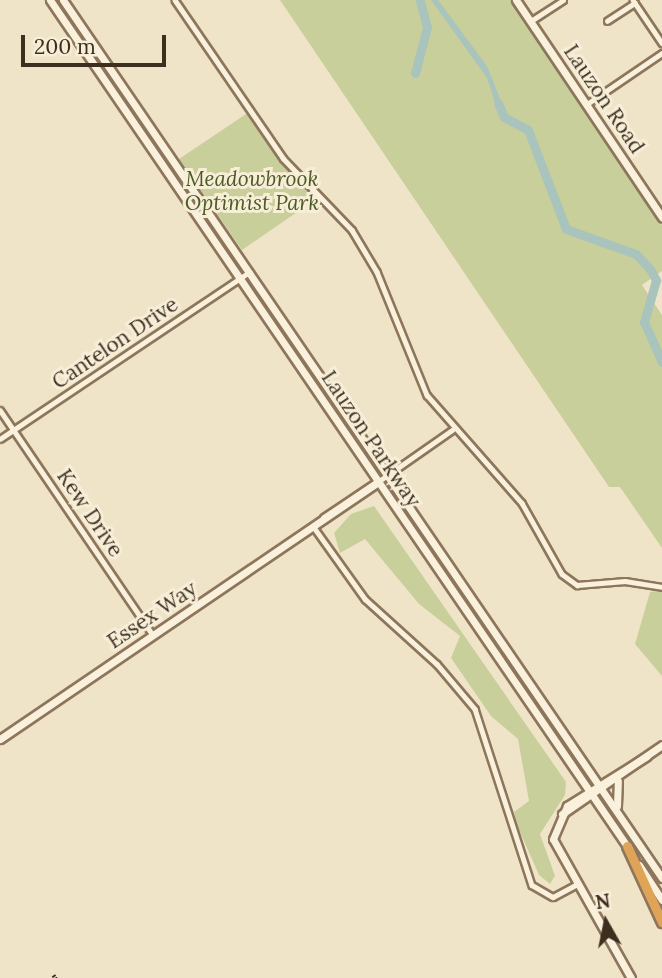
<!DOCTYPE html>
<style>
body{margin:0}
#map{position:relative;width:662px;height:978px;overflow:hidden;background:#f0e4c8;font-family:Lora,serif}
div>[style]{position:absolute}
.green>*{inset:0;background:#c9cf9b}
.water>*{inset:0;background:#a9c4bc}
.river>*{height:9px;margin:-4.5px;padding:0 4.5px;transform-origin:4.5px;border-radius:4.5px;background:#a9c4bc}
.roads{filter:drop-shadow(2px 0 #8d765c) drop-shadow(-2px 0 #8d765c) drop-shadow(0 2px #8d765c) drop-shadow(0 -2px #8d765c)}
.street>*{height:4.5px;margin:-2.25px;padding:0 2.25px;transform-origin:2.25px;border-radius:2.25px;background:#faf1dc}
.secondary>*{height:7px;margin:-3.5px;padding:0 3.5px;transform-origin:3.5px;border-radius:3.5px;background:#faf1dc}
.highway>*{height:9px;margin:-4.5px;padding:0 4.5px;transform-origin:4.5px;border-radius:4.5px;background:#e0a458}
.rail>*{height:4.5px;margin-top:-2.25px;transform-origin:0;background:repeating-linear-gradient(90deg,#f7eed8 0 5px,#3d2e20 0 10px);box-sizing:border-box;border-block:2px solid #3d2e20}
span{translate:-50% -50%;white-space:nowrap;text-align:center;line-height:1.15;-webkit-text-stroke:6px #f7eed8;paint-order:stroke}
.street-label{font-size:21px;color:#3d2e20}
.park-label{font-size:21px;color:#4d5a26;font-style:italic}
.north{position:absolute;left:571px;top:887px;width:70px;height:70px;-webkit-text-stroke:5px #f7eed8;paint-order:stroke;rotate:351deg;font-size:19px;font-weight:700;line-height:28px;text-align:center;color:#3d2e20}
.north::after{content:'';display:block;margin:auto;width:24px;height:32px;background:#3d2e20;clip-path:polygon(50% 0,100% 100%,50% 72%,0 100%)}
.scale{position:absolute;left:21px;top:35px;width:145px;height:32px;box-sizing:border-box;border:4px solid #3d2e20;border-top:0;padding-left:9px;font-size:21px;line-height:24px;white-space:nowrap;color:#3d2e20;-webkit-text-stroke:5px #f7eed8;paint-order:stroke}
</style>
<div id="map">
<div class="green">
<div style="clip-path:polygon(280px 0,512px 0,662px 225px,662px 271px,642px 285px,662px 315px,662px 548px,620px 487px,609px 487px)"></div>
<div style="clip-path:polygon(249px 112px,281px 160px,319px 197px,242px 250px,179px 159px)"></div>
<div style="clip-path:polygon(374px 506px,566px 782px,565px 795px,540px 834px,555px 876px,550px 884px,539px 875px,517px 825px,514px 812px,529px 801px,518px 739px,491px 716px,451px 658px,460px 636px,419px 604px,365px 539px,340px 553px,334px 533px,351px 514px)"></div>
<div style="clip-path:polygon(662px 590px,662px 676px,635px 644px,650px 592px)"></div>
</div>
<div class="water">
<div style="clip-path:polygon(431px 0,438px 0,487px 66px,505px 111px,499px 115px,487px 78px)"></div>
</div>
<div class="river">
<div style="left:415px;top:73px;width:48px;rotate:-75.4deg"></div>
<div style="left:427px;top:27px;width:28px;rotate:-105deg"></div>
<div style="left:498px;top:103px;width:15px;rotate:67deg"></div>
<div style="left:504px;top:117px;width:27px;rotate:28deg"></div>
<div style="left:528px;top:130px;width:106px;rotate:69deg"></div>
<div style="left:566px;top:229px;width:74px;rotate:19.7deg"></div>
<div style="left:636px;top:254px;width:21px;rotate:47deg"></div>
<div style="left:650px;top:269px;width:13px;rotate:61deg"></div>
<div style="left:656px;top:280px;width:44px;rotate:105.9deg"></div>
<div style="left:644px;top:322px;width:44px;rotate:65.8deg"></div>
</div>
<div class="roads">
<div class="street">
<div style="left:175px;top:0;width:191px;rotate:55.6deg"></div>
<div style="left:283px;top:158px;width:100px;rotate:46.2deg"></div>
<div style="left:352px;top:230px;width:49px;rotate:59.2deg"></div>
<div style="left:377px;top:272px;width:133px;rotate:67.9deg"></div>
<div style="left:427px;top:395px;width:144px;rotate:48.7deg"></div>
<div style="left:522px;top:503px;width:81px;rotate:60.6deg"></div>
<div style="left:562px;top:574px;width:19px;rotate:36deg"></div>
<div style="left:577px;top:585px;width:48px;rotate:-4.8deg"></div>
<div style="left:625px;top:581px;width:37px;rotate:9deg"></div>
<div style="left:633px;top:0;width:52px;rotate:56deg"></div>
<div style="left:531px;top:21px;width:38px;rotate:-33deg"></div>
<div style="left:607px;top:21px;width:33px;rotate:-33deg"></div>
<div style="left:587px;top:104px;width:91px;rotate:-34.2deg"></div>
<div style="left:0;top:410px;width:272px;rotate:55.8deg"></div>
<div style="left:0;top:439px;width:300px;rotate:-33.8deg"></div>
<div style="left:379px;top:481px;width:89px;rotate:-34.9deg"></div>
<div style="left:313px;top:526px;width:90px;rotate:54.5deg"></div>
<div style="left:365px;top:599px;width:97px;rotate:42.1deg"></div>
<div style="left:437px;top:664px;width:59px;rotate:49.8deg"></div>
<div style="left:475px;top:709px;width:185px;rotate:72.1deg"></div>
<div style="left:532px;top:885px;width:24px;rotate:30deg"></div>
<div style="left:553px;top:897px;width:26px;rotate:-28deg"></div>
</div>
<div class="secondary">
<div style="left:50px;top:0;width:1028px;rotate:55.71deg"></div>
<div style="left:63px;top:0;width:1063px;rotate:55.7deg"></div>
<div style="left:516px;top:0;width:262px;rotate:56.1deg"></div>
<div style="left:324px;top:518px;width:66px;rotate:-33.9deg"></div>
<div style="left:0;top:739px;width:458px;rotate:-34.2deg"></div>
<div style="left:617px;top:806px;width:25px;rotate:-88deg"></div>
<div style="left:562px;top:814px;width:121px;rotate:-34.6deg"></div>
<div style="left:639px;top:865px;width:42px;rotate:56.7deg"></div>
<div style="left:631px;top:978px;width:159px;rotate:-119.3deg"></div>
<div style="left:553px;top:839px;width:36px;rotate:-67deg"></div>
<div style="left:567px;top:806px;width:94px;rotate:-32deg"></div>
</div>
<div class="highway">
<div style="left:627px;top:846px;width:84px;rotate:65.3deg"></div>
</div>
</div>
<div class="rail">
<div style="left:53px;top:978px;width:4px;rotate:-34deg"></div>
</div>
<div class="street-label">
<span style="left:604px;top:99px;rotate:56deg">Lauzon Road</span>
<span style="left:115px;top:343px;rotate:-34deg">Cantelon Drive</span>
<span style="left:371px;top:439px;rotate:56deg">Lauzon Parkway</span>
<span style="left:90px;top:513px;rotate:56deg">Kew Drive</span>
<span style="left:152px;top:615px;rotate:-34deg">Essex Way</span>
</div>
<div class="park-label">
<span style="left:252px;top:191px">Meadowbrook<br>Optimist Park</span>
</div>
<div class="north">N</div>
<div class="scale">200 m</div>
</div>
